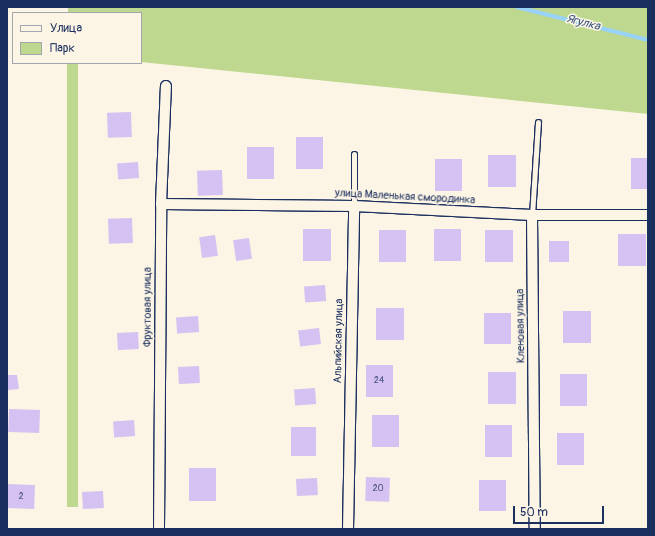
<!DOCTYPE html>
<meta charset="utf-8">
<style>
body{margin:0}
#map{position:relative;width:655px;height:536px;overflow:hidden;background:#fcf5e5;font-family:Pangolin,sans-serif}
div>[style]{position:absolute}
.green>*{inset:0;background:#bfd88f;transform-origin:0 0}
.stream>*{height:3.5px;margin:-1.75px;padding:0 1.75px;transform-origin:1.75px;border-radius:1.75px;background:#99d2f8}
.building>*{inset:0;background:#d5c1f2;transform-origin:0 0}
.roads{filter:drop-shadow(1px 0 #1b2f5e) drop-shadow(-1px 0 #1b2f5e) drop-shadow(0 1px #1b2f5e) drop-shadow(0 -1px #1b2f5e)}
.service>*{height:5px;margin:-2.5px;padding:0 2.5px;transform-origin:2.5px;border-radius:2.5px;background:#fcf5e5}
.minor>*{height:10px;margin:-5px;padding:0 5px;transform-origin:5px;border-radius:5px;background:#fcf5e5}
span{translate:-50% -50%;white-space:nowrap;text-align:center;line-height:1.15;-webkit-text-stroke:3px #fcf5e5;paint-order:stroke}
.number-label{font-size:9px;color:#4a5483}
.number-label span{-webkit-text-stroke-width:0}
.street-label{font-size:11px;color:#1b2f5e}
.water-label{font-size:12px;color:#3a5884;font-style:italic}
.frame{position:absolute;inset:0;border:8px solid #1b2f5e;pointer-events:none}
.legend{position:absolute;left:12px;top:12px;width:130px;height:52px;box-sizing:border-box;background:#fcf5e5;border:1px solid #a2a6af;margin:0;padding:5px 7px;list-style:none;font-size:12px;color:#1b2f5e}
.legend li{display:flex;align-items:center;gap:8px;height:20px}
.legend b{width:20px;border:1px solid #a2a6af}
.scale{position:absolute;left:513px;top:506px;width:91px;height:18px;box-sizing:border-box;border:2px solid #1b2f5e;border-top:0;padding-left:5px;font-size:12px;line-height:14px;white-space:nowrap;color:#1b2f5e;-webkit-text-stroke:3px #fcf5e5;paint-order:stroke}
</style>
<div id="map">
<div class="green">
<div style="clip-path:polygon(68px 7px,648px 7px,648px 114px,141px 62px,141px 13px,68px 13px)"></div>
<div style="left:67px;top:63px;width:11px;height:444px"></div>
</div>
<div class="stream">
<div style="left:517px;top:7px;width:135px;rotate:14.1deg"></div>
</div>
<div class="building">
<div style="left:131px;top:112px;width:25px;height:24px;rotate:88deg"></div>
<div style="left:323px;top:137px;width:32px;height:27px;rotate:90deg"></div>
<div style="left:247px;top:147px;width:27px;height:32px"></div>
<div style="left:488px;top:155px;width:28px;height:32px"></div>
<div style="left:631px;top:158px;width:17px;height:31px"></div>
<div style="left:435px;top:159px;width:27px;height:32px"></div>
<div style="left:138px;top:162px;width:16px;height:21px;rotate:86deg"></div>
<div style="left:222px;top:170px;width:25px;height:25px;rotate:88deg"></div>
<div style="left:132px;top:218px;width:25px;height:24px;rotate:88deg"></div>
<div style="left:303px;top:229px;width:28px;height:32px"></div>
<div style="left:434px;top:229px;width:27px;height:32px"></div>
<div style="left:379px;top:230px;width:27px;height:32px"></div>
<div style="left:485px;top:230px;width:28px;height:32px"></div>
<div style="left:618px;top:234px;width:28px;height:32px"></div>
<div style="left:215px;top:235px;width:21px;height:16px;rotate:82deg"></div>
<div style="left:249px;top:238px;width:21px;height:16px;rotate:82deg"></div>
<div style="left:549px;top:241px;width:20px;height:21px"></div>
<div style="left:325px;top:285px;width:16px;height:21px;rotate:86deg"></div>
<div style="left:376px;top:308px;width:28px;height:32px"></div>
<div style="left:563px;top:311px;width:28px;height:32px"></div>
<div style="left:484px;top:313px;width:27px;height:31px"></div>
<div style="left:198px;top:316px;width:16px;height:22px;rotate:86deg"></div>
<div style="left:319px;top:328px;width:16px;height:21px;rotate:83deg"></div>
<div style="left:138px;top:332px;width:17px;height:21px;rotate:87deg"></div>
<div style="left:366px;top:365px;width:27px;height:32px"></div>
<div style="left:199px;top:366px;width:17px;height:21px;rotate:87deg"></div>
<div style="left:488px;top:372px;width:28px;height:32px"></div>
<div style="left:560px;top:374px;width:27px;height:32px"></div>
<div style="clip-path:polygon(7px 375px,17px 375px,19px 389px,7px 390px)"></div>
<div style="left:315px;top:388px;width:16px;height:21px;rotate:86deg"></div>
<div style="left:9px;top:409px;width:31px;height:23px;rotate:2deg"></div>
<div style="left:372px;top:415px;width:27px;height:32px"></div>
<div style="left:134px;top:420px;width:16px;height:21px;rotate:86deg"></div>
<div style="left:485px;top:425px;width:27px;height:32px"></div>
<div style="left:291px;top:427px;width:25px;height:29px"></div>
<div style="left:557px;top:433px;width:27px;height:32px"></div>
<div style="left:189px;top:468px;width:27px;height:33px"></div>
<div style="left:366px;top:477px;width:24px;height:24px;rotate:2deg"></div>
<div style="left:317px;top:478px;width:17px;height:21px;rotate:87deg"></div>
<div style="left:479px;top:480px;width:27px;height:31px"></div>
<div style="left:7px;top:484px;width:28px;height:24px;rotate:2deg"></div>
<div style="left:103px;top:491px;width:17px;height:21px;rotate:87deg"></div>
</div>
<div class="roads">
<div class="service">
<div style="left:354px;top:154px;width:52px;rotate:90deg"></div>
<div style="left:532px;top:215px;width:93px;rotate:-86.3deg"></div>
</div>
<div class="minor">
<div style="left:161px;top:204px;width:193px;rotate:0.6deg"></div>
<div style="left:354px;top:206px;width:178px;rotate:2.9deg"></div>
<div style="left:532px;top:215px;width:116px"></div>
<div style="left:532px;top:215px;width:314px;rotate:89.5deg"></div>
<div style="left:159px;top:529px;width:325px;rotate:-89.6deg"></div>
<div style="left:161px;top:204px;width:118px;rotate:-87.6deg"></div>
<div style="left:348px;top:529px;width:323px;rotate:-88.9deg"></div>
</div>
</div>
<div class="number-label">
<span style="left:379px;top:381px">24</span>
<span style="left:378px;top:489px">20</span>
<span style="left:21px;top:497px">2</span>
</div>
<div class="street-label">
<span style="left:405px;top:197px;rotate:3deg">улица Маленькая смородинка</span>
<span style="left:148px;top:307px;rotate:-90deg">Фруктовая улица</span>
<span style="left:521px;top:326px;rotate:-91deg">Кленовая улица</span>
<span style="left:339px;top:341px;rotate:-89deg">Альпийская улица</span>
</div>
<div class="water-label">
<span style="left:583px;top:23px;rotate:14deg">Ягулка</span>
</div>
<div class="frame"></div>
<ul class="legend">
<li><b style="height:5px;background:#fcf5e5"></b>Улица</li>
<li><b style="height:11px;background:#bfd88f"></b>Парк</li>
</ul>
<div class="scale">50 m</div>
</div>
